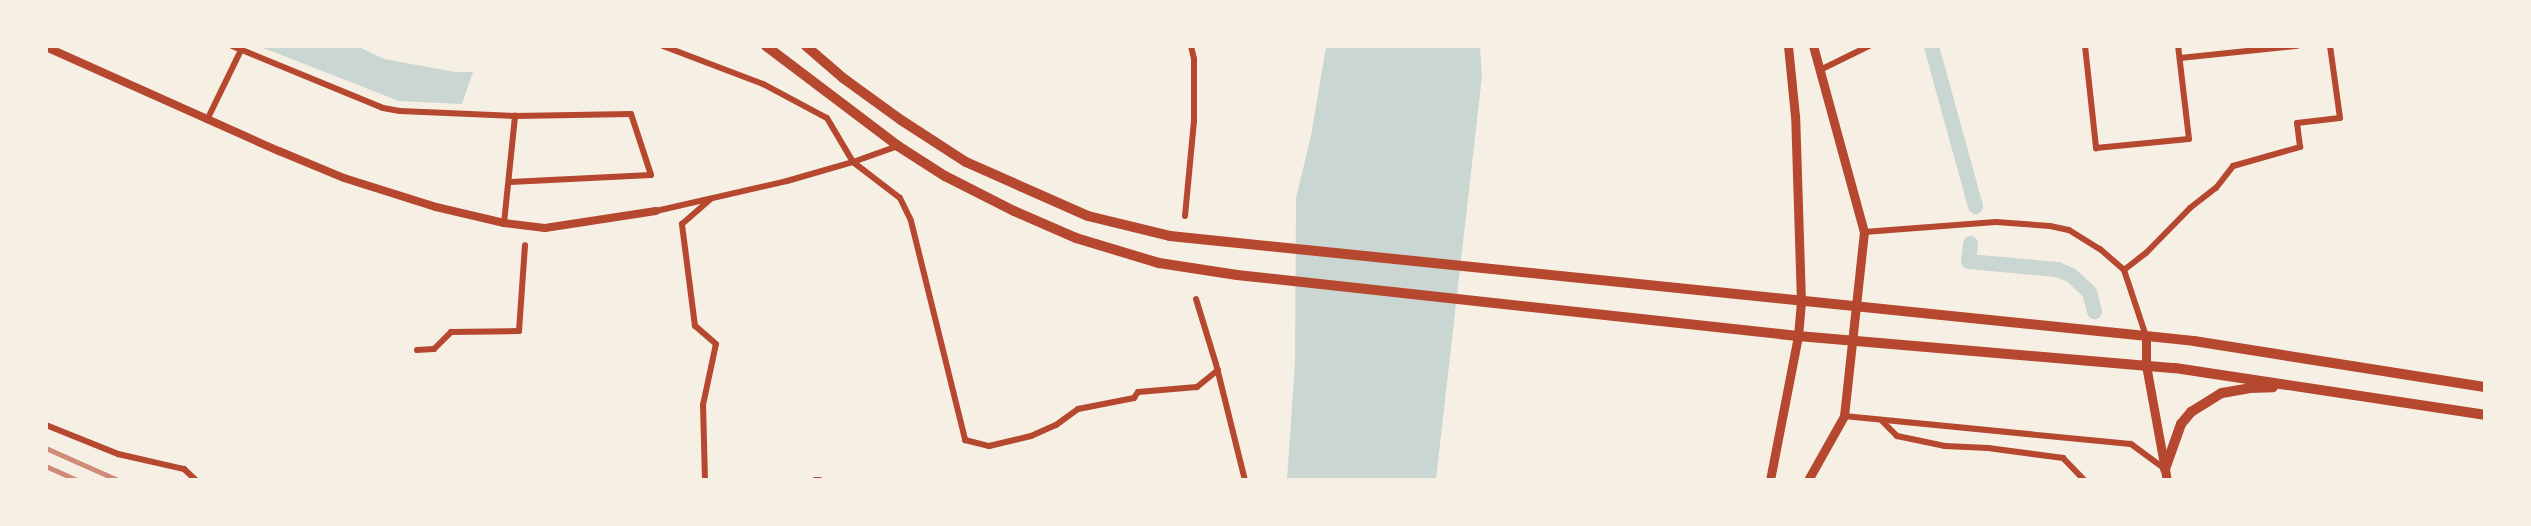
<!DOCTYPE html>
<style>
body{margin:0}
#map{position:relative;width:2531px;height:526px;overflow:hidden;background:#f6efe4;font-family:"PT Serif",serif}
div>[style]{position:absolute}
.water>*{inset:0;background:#c9d6d2}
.canal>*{height:15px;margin:-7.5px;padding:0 7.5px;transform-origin:7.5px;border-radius:7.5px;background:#c9d6d2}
.minor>*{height:6px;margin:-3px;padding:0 3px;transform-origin:3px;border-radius:3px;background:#b5482f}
.tertiary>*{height:8px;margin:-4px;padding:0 4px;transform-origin:4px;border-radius:4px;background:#b5482f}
.secondary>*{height:9px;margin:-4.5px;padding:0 4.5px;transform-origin:4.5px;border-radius:4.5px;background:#b5482f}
.trunk>*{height:10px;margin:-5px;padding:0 5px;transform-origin:5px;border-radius:5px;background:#b5482f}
.rail>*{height:4.5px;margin:-2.25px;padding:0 2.25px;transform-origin:2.25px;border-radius:2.25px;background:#cf8b77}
span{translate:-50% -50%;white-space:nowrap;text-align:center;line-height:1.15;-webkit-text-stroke:4.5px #f6efe4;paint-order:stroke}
.frame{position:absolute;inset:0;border:48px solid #f6efe4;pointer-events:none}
</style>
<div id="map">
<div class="water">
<div style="clip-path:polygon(261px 47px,359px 47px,384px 59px,455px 72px,473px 72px,462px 104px,399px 101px)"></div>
<div style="clip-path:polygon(1326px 47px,1480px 47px,1482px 76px,1436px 479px,1287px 480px,1295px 362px,1296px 198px,1311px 136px)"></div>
</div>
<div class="canal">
<div style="left:1931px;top:46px;width:166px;rotate:74.6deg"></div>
<div style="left:1970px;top:243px;width:18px;rotate:96deg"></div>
<div style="left:1968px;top:261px;width:89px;rotate:5.1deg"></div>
<div style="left:2057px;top:269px;width:15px;rotate:23deg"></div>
<div style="left:2071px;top:275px;width:25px;rotate:43deg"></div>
<div style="left:2089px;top:292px;width:20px;rotate:75deg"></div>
</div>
<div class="minor">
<div style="left:232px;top:46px;width:163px;rotate:22.3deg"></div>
<div style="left:383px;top:108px;width:17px;rotate:10deg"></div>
<div style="left:400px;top:111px;width:115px;rotate:2.5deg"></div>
<div style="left:515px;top:116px;width:116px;rotate:-1deg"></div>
<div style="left:631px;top:114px;width:64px;rotate:71.8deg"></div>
<div style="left:651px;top:175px;width:141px;rotate:177.2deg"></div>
<div style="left:663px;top:46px;width:107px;rotate:20.8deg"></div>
<div style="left:763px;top:84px;width:72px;rotate:28deg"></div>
<div style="left:827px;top:118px;width:51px;rotate:59.4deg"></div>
<div style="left:853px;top:162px;width:59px;rotate:37.5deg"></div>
<div style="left:900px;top:198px;width:25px;rotate:64deg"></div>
<div style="left:911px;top:221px;width:226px;rotate:76.1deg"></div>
<div style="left:965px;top:440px;width:25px;rotate:14deg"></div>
<div style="left:989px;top:446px;width:43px;rotate:-13.4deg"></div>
<div style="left:1031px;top:436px;width:27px;rotate:-24deg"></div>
<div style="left:1056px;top:425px;width:27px;rotate:-36deg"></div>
<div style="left:1078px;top:409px;width:57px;rotate:-11.1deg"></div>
<div style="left:1134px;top:398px;width:7px;rotate:-56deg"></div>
<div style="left:1138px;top:392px;width:59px;rotate:-4.8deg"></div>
<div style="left:1197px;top:387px;width:27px;rotate:-39deg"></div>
<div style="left:2085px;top:46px;width:103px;rotate:83.8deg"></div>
<div style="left:2096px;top:148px;width:93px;rotate:-5.5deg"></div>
<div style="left:2189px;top:139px;width:94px;rotate:-96.7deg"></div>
<div style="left:2180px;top:58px;width:118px;rotate:-5.9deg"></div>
<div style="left:1820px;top:70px;width:55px;rotate:-26.1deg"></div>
<div style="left:207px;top:120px;width:78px;rotate:-64.1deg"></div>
<div style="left:656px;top:211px;width:134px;rotate:-12.9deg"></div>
<div style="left:787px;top:181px;width:69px;rotate:-16.1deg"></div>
<div style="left:853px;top:162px;width:48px;rotate:-19.6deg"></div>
<div style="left:1185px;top:216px;width:95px;rotate:-84.6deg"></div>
<div style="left:1194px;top:121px;width:62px;rotate:-90deg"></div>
<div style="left:1194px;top:59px;width:13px;rotate:-103deg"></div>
<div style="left:504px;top:223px;width:108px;rotate:-84.1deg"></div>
<div style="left:1864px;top:232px;width:132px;rotate:-4.3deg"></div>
<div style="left:1996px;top:222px;width:54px;rotate:4.2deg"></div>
<div style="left:2050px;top:226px;width:19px;rotate:12deg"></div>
<div style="left:2069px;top:230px;width:36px;rotate:32deg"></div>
<div style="left:2100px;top:249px;width:32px;rotate:41deg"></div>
<div style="left:2124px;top:270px;width:70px;rotate:71.6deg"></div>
<div style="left:2124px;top:270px;width:28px;rotate:-38deg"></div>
<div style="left:2146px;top:253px;width:63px;rotate:-45.6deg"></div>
<div style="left:2190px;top:208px;width:33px;rotate:-38deg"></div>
<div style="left:2216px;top:188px;width:28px;rotate:-52deg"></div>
<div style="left:2233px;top:166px;width:70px;rotate:-15.8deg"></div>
<div style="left:2300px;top:147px;width:24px;rotate:-97deg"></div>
<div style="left:2297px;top:123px;width:43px;rotate:-6.6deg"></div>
<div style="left:2340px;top:118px;width:73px;rotate:-97.9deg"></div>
<div style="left:1196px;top:299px;width:68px;rotate:72.9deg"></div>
<div style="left:1216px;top:364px;width:120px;rotate:76deg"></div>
<div style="left:417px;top:350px;width:17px;rotate:-3deg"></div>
<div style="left:434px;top:349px;width:24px;rotate:-45deg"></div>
<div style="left:451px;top:332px;width:68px;rotate:-0.8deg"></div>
<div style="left:519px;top:331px;width:86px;rotate:-86deg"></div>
<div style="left:1844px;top:416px;width:288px;rotate:5.6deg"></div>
<div style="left:2131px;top:444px;width:42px;rotate:36.3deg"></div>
<div style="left:1883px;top:422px;width:20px;rotate:45deg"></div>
<div style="left:1897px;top:436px;width:49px;rotate:11.8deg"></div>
<div style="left:1945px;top:446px;width:43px;rotate:2.7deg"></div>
<div style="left:1988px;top:448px;width:76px;rotate:7.6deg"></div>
<div style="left:2063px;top:458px;width:30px;rotate:46deg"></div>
<div style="left:46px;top:425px;width:78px;rotate:21.9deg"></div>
<div style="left:118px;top:454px;width:68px;rotate:12.8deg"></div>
<div style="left:184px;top:469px;width:16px;rotate:43deg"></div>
<div style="left:705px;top:480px;width:75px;rotate:-91.5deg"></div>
<div style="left:703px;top:405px;width:62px;rotate:-78deg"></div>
<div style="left:716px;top:344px;width:28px;rotate:-139deg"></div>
<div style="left:695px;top:326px;width:103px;rotate:-97.3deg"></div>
<div style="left:682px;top:224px;width:38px;rotate:-41deg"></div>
<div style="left:815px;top:480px;width:5px"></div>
</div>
<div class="tertiary">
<div style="left:46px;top:47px;width:255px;rotate:24.1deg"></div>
<div style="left:279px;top:151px;width:70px;rotate:22.6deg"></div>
<div style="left:344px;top:178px;width:96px;rotate:17.5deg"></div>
<div style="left:436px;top:207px;width:70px;rotate:13.2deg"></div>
<div style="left:504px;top:223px;width:41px;rotate:7deg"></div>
<div style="left:545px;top:228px;width:112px;rotate:-8.7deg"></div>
</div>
<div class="secondary">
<div style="left:2146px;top:337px;width:28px;rotate:90deg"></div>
<div style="left:2146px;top:365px;width:117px;rotate:79.7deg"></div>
<div style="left:1770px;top:480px;width:147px;rotate:-79deg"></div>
<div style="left:1798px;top:336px;width:34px;rotate:-85deg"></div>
<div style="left:1801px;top:302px;width:186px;rotate:-91.8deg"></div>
<div style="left:1795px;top:116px;width:70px;rotate:-95.7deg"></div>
<div style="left:1808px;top:480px;width:73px;rotate:-60.6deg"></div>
<div style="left:1844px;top:416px;width:185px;rotate:-83.8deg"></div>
<div style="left:1864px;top:232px;width:193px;rotate:-105.3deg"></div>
</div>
<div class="trunk">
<div style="left:766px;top:46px;width:166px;rotate:37.1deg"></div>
<div style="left:898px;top:146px;width:56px;rotate:32.6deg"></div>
<div style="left:945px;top:176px;width:77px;rotate:26.9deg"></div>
<div style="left:1014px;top:211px;width:68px;rotate:23.5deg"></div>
<div style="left:1076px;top:238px;width:87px;rotate:16.8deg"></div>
<div style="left:1159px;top:263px;width:79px;rotate:8.7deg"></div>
<div style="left:1237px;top:275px;width:564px;rotate:6.21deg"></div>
<div style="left:1798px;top:336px;width:378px;rotate:4.9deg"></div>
<div style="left:2175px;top:368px;width:313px;rotate:8.6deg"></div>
<div style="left:806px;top:46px;width:49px;rotate:40.9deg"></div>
<div style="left:843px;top:78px;width:72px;rotate:35.9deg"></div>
<div style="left:901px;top:120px;width:77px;rotate:32.9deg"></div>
<div style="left:966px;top:162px;width:133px;rotate:23.9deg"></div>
<div style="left:1088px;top:216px;width:84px;rotate:13.7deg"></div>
<div style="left:1170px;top:236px;width:1029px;rotate:5.85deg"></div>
<div style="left:2194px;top:341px;width:294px;rotate:9deg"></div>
<div style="left:2165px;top:469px;width:48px;rotate:-70.4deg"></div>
<div style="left:2181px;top:424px;width:16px;rotate:-50deg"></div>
<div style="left:2191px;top:412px;width:36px;rotate:-32deg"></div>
<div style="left:2222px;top:393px;width:27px;rotate:-10deg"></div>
<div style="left:2249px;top:388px;width:24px;rotate:-2deg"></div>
</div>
<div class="rail">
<div style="left:46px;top:448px;width:79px;rotate:24deg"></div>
<div style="left:46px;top:466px;width:35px;rotate:24deg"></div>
</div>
<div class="frame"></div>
</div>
